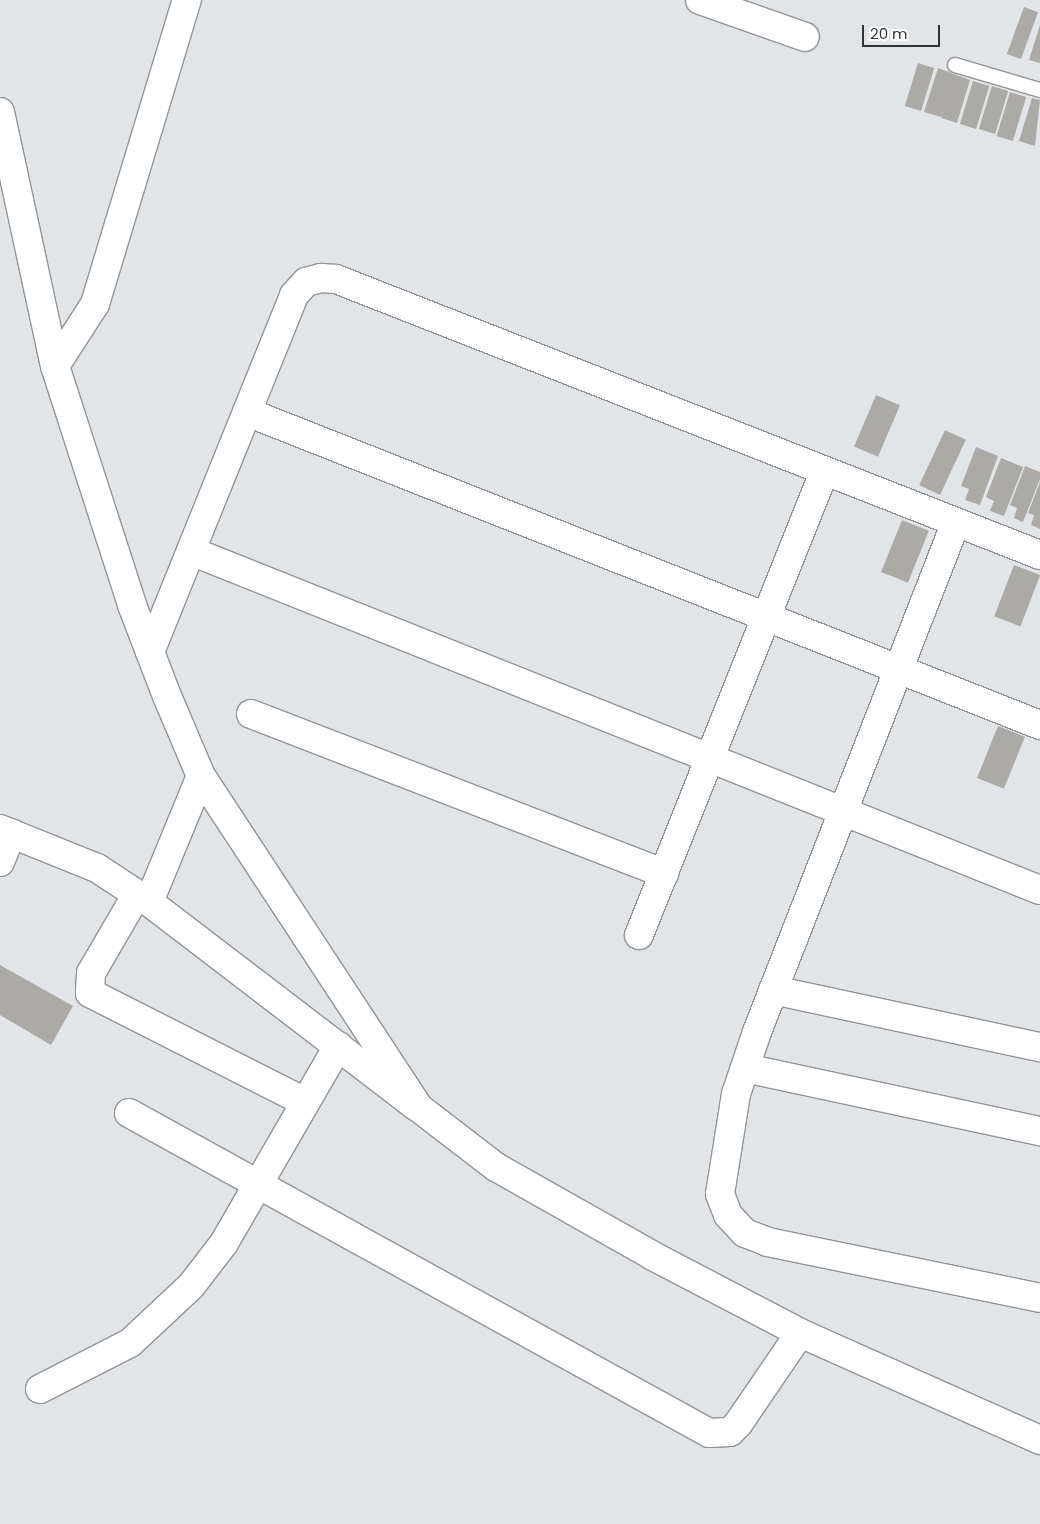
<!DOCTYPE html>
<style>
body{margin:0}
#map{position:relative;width:1040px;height:1524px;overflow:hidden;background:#e2e5e8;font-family:Poppins,sans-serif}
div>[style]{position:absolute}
.building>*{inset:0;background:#acaaa7;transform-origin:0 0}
.roads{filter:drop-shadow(1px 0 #929497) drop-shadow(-1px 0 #929497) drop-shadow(0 1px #929497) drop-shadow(0 -1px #929497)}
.lane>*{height:14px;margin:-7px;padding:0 7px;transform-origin:7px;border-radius:7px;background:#fff}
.street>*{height:28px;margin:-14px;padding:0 14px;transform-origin:14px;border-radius:14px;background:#fff}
.secondary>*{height:28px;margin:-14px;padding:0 14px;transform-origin:14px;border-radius:14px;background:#fff}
span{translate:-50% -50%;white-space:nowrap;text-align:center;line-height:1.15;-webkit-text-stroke:4.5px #fff;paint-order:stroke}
.scale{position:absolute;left:862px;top:25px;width:78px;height:22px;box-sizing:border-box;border:2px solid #303132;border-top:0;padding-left:6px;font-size:15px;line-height:18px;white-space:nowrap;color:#303132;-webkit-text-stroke:4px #fff;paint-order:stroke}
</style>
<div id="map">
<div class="building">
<div style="left:1024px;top:7px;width:15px;height:50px;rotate:20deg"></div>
<div style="clip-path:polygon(1040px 25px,1040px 63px,1029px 60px)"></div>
<div style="left:918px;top:63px;width:17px;height:45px;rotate:17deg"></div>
<div style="clip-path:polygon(938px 68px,970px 80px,957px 123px,941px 118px,945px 105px,941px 117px,924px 112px)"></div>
<div style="left:973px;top:81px;width:17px;height:45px;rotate:17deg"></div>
<div style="left:992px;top:86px;width:17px;height:45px;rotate:17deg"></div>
<div style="left:1010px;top:92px;width:17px;height:46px;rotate:17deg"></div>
<div style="clip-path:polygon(1032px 98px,1040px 100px,1035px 146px,1019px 141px)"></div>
<div style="left:876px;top:395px;width:26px;height:56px;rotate:23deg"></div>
<div style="left:945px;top:430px;width:23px;height:61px;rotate:25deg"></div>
<div style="clip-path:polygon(976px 447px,998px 456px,980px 505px,965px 500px,969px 489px,961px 486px)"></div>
<div style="clip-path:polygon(1001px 458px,1023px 467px,1004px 516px,990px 511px,994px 501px,986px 497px)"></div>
<div style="clip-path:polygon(1025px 466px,1040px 472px,1040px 479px,1023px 522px,1014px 518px,1017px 508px,1010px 505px)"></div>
<div style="clip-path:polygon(1040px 482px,1040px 529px,1031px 525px,1034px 515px,1028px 513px)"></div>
<div style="left:902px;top:520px;width:29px;height:56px;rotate:22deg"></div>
<div style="left:1014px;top:565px;width:28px;height:55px;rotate:21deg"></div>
<div style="left:998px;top:726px;width:29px;height:56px;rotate:22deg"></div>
<div style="clip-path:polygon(0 965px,73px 1006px,51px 1045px,0 1015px)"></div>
</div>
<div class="roads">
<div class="lane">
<div style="left:955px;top:65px;width:89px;rotate:16.4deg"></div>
</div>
<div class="street">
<div style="left:700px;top:0;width:111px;rotate:19.4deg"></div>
<div style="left:55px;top:366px;width:74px;rotate:-57.2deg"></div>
<div style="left:95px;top:304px;width:318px;rotate:-73.2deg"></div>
<div style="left:247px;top:412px;width:853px;rotate:21.54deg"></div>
<div style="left:956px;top:522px;width:547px;rotate:111.32deg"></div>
<div style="left:757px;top:1032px;width:65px;rotate:108.7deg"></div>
<div style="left:736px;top:1094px;width:101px;rotate:99.1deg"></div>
<div style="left:720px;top:1194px;width:22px;rotate:69deg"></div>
<div style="left:728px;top:1215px;width:25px;rotate:47deg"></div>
<div style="left:745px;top:1233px;width:25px;rotate:21deg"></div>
<div style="left:768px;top:1242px;width:278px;rotate:11.6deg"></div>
<div style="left:191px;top:551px;width:914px;rotate:21.77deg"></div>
<div style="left:150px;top:652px;width:385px;rotate:-68deg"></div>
<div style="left:294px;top:295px;width:18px;rotate:-47deg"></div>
<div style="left:306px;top:282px;width:16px;rotate:-15deg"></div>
<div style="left:321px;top:278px;width:15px;rotate:4deg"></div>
<div style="left:336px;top:279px;width:756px;rotate:21.41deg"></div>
<div style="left:251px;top:714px;width:443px;rotate:21.1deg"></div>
<div style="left:0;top:829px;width:105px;rotate:21.9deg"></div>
<div style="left:97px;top:868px;width:62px;rotate:33.2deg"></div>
<div style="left:149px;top:902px;width:336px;rotate:37.4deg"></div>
<div style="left:0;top:862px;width:31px;rotate:-68deg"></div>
<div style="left:137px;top:894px;width:91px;rotate:120.2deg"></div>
<div style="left:91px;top:973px;width:20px;rotate:93deg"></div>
<div style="left:90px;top:993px;width:241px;rotate:26.9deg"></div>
<div style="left:149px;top:902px;width:136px;rotate:-67.6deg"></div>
<div style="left:639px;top:935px;width:500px;rotate:-68.2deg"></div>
<div style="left:773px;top:990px;width:273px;rotate:12.1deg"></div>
<div style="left:745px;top:1068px;width:302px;rotate:12.1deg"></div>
<div style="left:129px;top:1113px;width:662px;rotate:28.89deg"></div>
<div style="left:709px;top:1433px;width:21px;rotate:-3deg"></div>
<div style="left:730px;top:1432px;width:11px;rotate:-45deg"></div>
<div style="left:738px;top:1424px;width:110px;rotate:-55.7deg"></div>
<div style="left:40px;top:1389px;width:101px;rotate:-27.1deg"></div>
<div style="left:130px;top:1343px;width:83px;rotate:-43.1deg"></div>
<div style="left:191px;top:1286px;width:54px;rotate:-52.5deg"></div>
<div style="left:224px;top:1243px;width:228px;rotate:-59.9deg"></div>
</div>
<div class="secondary">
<div style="left:0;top:112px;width:260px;rotate:77.8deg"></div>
<div style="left:55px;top:366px;width:251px;rotate:72.1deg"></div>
<div style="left:132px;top:605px;width:97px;rotate:69deg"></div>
<div style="left:167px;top:696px;width:87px;rotate:67deg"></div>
<div style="left:201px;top:776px;width:397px;rotate:56.7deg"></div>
<div style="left:419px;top:1108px;width:97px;rotate:37.5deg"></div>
<div style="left:496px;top:1167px;width:180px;rotate:29.5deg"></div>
<div style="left:653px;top:1256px;width:166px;rotate:27.6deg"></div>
<div style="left:800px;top:1333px;width:263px;rotate:24deg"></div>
</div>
</div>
<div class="scale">20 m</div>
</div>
